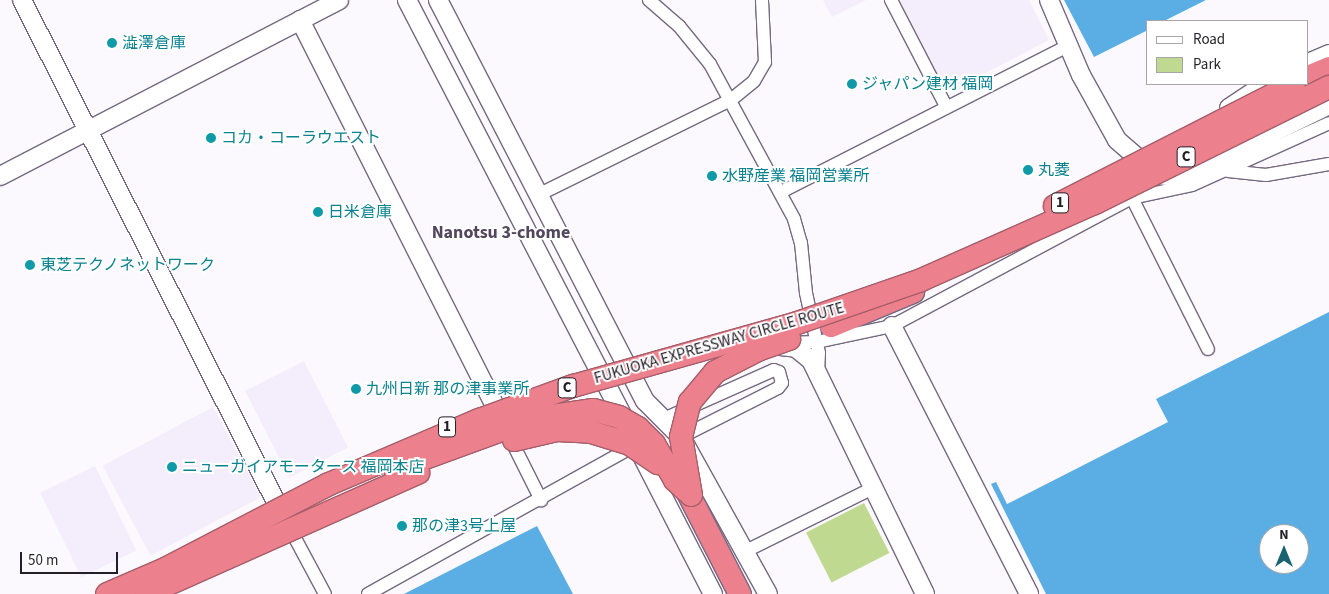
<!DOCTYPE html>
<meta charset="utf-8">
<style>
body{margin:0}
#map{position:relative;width:1329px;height:594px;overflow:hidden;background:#fbf9fe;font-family:"Source Sans 3","Noto Sans JP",sans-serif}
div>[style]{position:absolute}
.built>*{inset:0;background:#f4edfb;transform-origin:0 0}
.green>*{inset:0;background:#bfd991;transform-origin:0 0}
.water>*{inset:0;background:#5aaee4}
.roads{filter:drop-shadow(1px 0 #756981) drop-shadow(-1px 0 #756981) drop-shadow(0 1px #756981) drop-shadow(0 -1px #756981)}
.street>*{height:12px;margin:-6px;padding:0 6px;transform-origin:6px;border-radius:6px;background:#fff}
.secondary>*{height:18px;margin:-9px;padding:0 9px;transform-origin:9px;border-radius:9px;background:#fff}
.highway>*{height:22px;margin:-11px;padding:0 11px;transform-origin:11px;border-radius:11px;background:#ed808d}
.bridges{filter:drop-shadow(1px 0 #a65e6a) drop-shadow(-1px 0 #a65e6a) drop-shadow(0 1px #a65e6a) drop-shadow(0 -1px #a65e6a)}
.highway-bridge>*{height:22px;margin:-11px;padding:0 11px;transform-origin:11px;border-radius:11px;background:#ed808d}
.dots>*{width:14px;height:14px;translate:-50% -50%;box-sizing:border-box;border:2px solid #fff;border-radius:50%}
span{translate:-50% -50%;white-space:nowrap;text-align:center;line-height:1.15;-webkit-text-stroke:4px #fff;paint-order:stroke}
.shield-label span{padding:1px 4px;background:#fff;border:1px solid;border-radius:4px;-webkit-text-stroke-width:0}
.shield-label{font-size:15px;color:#231f28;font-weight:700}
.culture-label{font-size:16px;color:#0d838f}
.left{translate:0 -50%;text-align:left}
.street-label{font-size:16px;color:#231f28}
.neighbourhood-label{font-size:18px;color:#52475d;font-weight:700}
.legend{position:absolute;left:1146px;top:20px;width:162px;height:65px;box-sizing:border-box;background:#fff;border:1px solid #a7a5a9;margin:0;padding:6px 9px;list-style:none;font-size:15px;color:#231f28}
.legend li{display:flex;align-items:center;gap:10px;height:25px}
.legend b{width:25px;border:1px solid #a7a5a9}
.north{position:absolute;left:1259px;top:524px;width:50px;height:50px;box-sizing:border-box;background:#fff;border:1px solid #a7a5a9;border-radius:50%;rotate:0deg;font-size:14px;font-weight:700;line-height:20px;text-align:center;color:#231f28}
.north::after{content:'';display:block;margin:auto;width:18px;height:22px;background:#18636f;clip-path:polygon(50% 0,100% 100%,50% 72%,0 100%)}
.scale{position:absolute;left:20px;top:552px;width:98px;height:22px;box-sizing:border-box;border:2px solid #231f28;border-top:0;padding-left:6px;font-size:15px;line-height:18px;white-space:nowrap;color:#231f28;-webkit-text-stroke:4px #fff;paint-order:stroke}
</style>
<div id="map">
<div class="built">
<div style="clip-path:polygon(823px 0,866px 0,832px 17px)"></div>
<div style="clip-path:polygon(899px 0,1029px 0,1049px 40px,951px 91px,943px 89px)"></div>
<div style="left:304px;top:361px;width:97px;height:66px;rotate:63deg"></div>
<div style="left:213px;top:407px;width:102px;height:125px;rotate:62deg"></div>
<div style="left:95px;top:466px;width:94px;height:61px;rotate:64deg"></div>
</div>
<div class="green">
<div style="left:864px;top:503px;width:56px;height:65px;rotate:63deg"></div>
</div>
<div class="water">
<div style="clip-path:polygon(1064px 0,1206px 0,1164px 21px,1148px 21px,1148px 30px,1094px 57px)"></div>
<div style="clip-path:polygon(evenodd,1329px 312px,1329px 594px,1046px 594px,991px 484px,996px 482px,1007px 504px,1168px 422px,1156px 399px,1329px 312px,1269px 534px,1299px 534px,1299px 564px,1269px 564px,1269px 534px)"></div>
<div style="clip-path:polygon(537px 526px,573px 594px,404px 594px)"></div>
</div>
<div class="roads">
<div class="street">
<div style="left:649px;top:0;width:40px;rotate:41deg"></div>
<div style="left:679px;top:26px;width:49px;rotate:50.8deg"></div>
<div style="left:710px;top:64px;width:176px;rotate:61.5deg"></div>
<div style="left:794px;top:219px;width:25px;rotate:74deg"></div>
<div style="left:801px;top:243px;width:50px;rotate:84.3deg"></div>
<div style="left:806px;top:293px;width:61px;rotate:77.8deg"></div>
<div style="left:819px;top:353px;width:18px;rotate:93deg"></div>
<div style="left:891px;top:0;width:119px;rotate:62.6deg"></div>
<div style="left:1228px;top:171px;width:38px;rotate:6deg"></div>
<div style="left:1266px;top:175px;width:64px;rotate:-9.9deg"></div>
<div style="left:781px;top:192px;width:322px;rotate:-27deg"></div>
<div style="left:538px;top:195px;width:216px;rotate:-26.3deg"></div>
<div style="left:732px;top:99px;width:28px;rotate:-39deg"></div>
<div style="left:754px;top:81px;width:22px;rotate:-60deg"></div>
<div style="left:765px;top:62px;width:62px;rotate:-92.8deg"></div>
<div style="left:1132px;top:198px;width:169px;rotate:63.3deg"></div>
<div style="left:786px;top:343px;width:31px;rotate:-2deg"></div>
<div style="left:817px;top:342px;width:77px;rotate:-12deg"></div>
<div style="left:892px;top:326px;width:272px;rotate:-28.1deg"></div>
<div style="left:1132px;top:198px;width:61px;rotate:-12.2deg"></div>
<div style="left:1192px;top:185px;width:150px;rotate:-24.3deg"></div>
<div style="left:666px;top:418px;width:118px;rotate:-24deg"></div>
<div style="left:774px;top:370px;width:5px;rotate:22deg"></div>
<div style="left:779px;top:372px;width:11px;rotate:75deg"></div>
<div style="left:782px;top:383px;width:6px;rotate:129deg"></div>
<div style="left:778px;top:388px;width:109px;rotate:153.2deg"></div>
<div style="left:509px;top:436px;width:72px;rotate:63.4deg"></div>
<div style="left:288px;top:525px;width:78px;rotate:61.8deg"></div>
<div style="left:746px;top:551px;width:140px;rotate:-26.4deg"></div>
<div style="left:368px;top:594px;width:307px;rotate:-29.1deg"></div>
</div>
<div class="secondary">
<div style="left:22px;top:0;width:572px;rotate:63.17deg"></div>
<div style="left:407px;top:0;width:480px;rotate:62.6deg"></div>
<div style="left:438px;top:0;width:451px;rotate:62.7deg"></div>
<div style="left:645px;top:401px;width:51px;rotate:45deg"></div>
<div style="left:681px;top:437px;width:179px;rotate:61deg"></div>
<div style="left:1049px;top:0;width:82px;rotate:66.9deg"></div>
<div style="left:1081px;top:75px;width:74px;rotate:61deg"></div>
<div style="left:1117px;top:140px;width:28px;rotate:41deg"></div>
<div style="left:1138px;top:158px;width:7px;rotate:16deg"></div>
<div style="left:1145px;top:160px;width:8px;rotate:-30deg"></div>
<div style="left:300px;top:20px;width:430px;rotate:63.2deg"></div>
<div style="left:1308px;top:63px;width:23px;rotate:-23deg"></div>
<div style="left:1229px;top:108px;width:43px;rotate:-33.7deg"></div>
<div style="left:1150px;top:174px;width:24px;rotate:7deg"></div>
<div style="left:1174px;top:177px;width:22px;rotate:-16deg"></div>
<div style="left:1195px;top:171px;width:149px;rotate:-26.2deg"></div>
<div style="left:0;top:176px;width:382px;rotate:-27.4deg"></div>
<div style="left:892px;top:326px;width:301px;rotate:62.9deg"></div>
<div style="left:772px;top:345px;width:24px;rotate:7deg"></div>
<div style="left:796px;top:348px;width:19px;rotate:39deg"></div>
<div style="left:811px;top:360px;width:260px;rotate:64deg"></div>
<div style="left:639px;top:450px;width:162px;rotate:62.8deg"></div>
</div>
<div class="highway">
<div style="left:1308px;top:77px;width:23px;rotate:-23deg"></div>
<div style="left:831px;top:326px;width:89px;rotate:-22.5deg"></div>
<div style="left:687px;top:491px;width:116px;rotate:62.8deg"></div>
</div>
</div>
<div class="bridges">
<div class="highway-bridge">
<div style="left:1055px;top:206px;width:268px;rotate:-27deg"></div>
<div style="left:514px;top:440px;width:44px;rotate:-13.1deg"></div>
<div style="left:557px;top:430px;width:34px;rotate:3deg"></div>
<div style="left:591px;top:432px;width:39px;rotate:17deg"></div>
<div style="left:628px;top:443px;width:36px;rotate:34deg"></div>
<div style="left:395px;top:469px;width:146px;rotate:-20.1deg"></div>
<div style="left:532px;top:419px;width:62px;rotate:-8.4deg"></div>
<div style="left:593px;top:410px;width:27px;rotate:15deg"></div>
<div style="left:619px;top:417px;width:22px;rotate:30deg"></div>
<div style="left:638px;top:428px;width:23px;rotate:45deg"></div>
<div style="left:654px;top:444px;width:42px;rotate:59.7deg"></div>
<div style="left:675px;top:480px;width:16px;rotate:43deg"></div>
<div style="left:691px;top:495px;width:59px;rotate:-99.8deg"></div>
<div style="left:681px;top:437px;width:36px;rotate:-76deg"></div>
<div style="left:690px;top:402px;width:39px;rotate:-50deg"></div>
<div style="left:715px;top:372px;width:51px;rotate:-27.1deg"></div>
<div style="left:760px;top:349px;width:31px;rotate:-19deg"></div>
<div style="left:107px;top:594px;width:63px;rotate:-23.3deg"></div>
<div style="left:165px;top:569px;width:185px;rotate:-27.4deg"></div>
<div style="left:329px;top:484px;width:163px;rotate:-23.1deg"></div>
<div style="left:479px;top:420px;width:100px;rotate:-19.9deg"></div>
<div style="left:573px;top:386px;width:233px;rotate:-15.7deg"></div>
<div style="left:797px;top:323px;width:131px;rotate:-19.1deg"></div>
<div style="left:921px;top:280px;width:190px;rotate:-23.9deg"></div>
<div style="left:1095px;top:203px;width:261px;rotate:-26.4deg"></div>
<div style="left:146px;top:594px;width:298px;rotate:-24deg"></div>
</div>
</div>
<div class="dots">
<div style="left:112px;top:43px;background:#0f9aa8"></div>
<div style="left:852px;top:84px;background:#0f9aa8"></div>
<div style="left:211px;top:138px;background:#0f9aa8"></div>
<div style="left:1028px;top:170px;background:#0f9aa8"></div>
<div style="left:712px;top:176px;background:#0f9aa8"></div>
<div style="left:318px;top:212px;background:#0f9aa8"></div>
<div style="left:30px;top:265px;background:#0f9aa8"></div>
<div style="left:356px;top:389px;background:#0f9aa8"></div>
<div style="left:172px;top:467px;background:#0f9aa8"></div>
<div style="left:402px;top:526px;background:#0f9aa8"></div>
</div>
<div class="shield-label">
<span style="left:1186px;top:157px">C</span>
<span style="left:1060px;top:203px">1</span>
<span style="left:567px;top:388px">C</span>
<span style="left:447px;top:427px">1</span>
</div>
<div class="culture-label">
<span class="left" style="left:122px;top:43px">澁澤倉庫</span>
<span class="left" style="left:862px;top:84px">ジャパン建材 福岡</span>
<span class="left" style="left:221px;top:138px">コカ・コーラウエスト</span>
<span class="left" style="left:1038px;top:170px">丸菱</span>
<span class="left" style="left:722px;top:176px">水野産業 福岡営業所</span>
<span class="left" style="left:328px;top:212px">日米倉庫</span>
<span class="left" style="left:40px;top:265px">東芝テクノネットワーク</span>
<span class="left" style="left:366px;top:389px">九州日新 那の津事業所</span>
<span class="left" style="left:182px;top:467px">ニューガイアモータース 福岡本店</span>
<span class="left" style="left:412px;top:526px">那の津3号上屋</span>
</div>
<div class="street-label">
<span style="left:719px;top:343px;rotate:-16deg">FUKUOKA EXPRESSWAY CIRCLE ROUTE</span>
</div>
<div class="neighbourhood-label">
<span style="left:501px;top:233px">Nanotsu 3-chome</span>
</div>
<ul class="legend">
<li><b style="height:6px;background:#fff"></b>Road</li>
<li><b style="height:14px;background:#bfd991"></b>Park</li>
</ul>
<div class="north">N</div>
<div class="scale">50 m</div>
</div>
